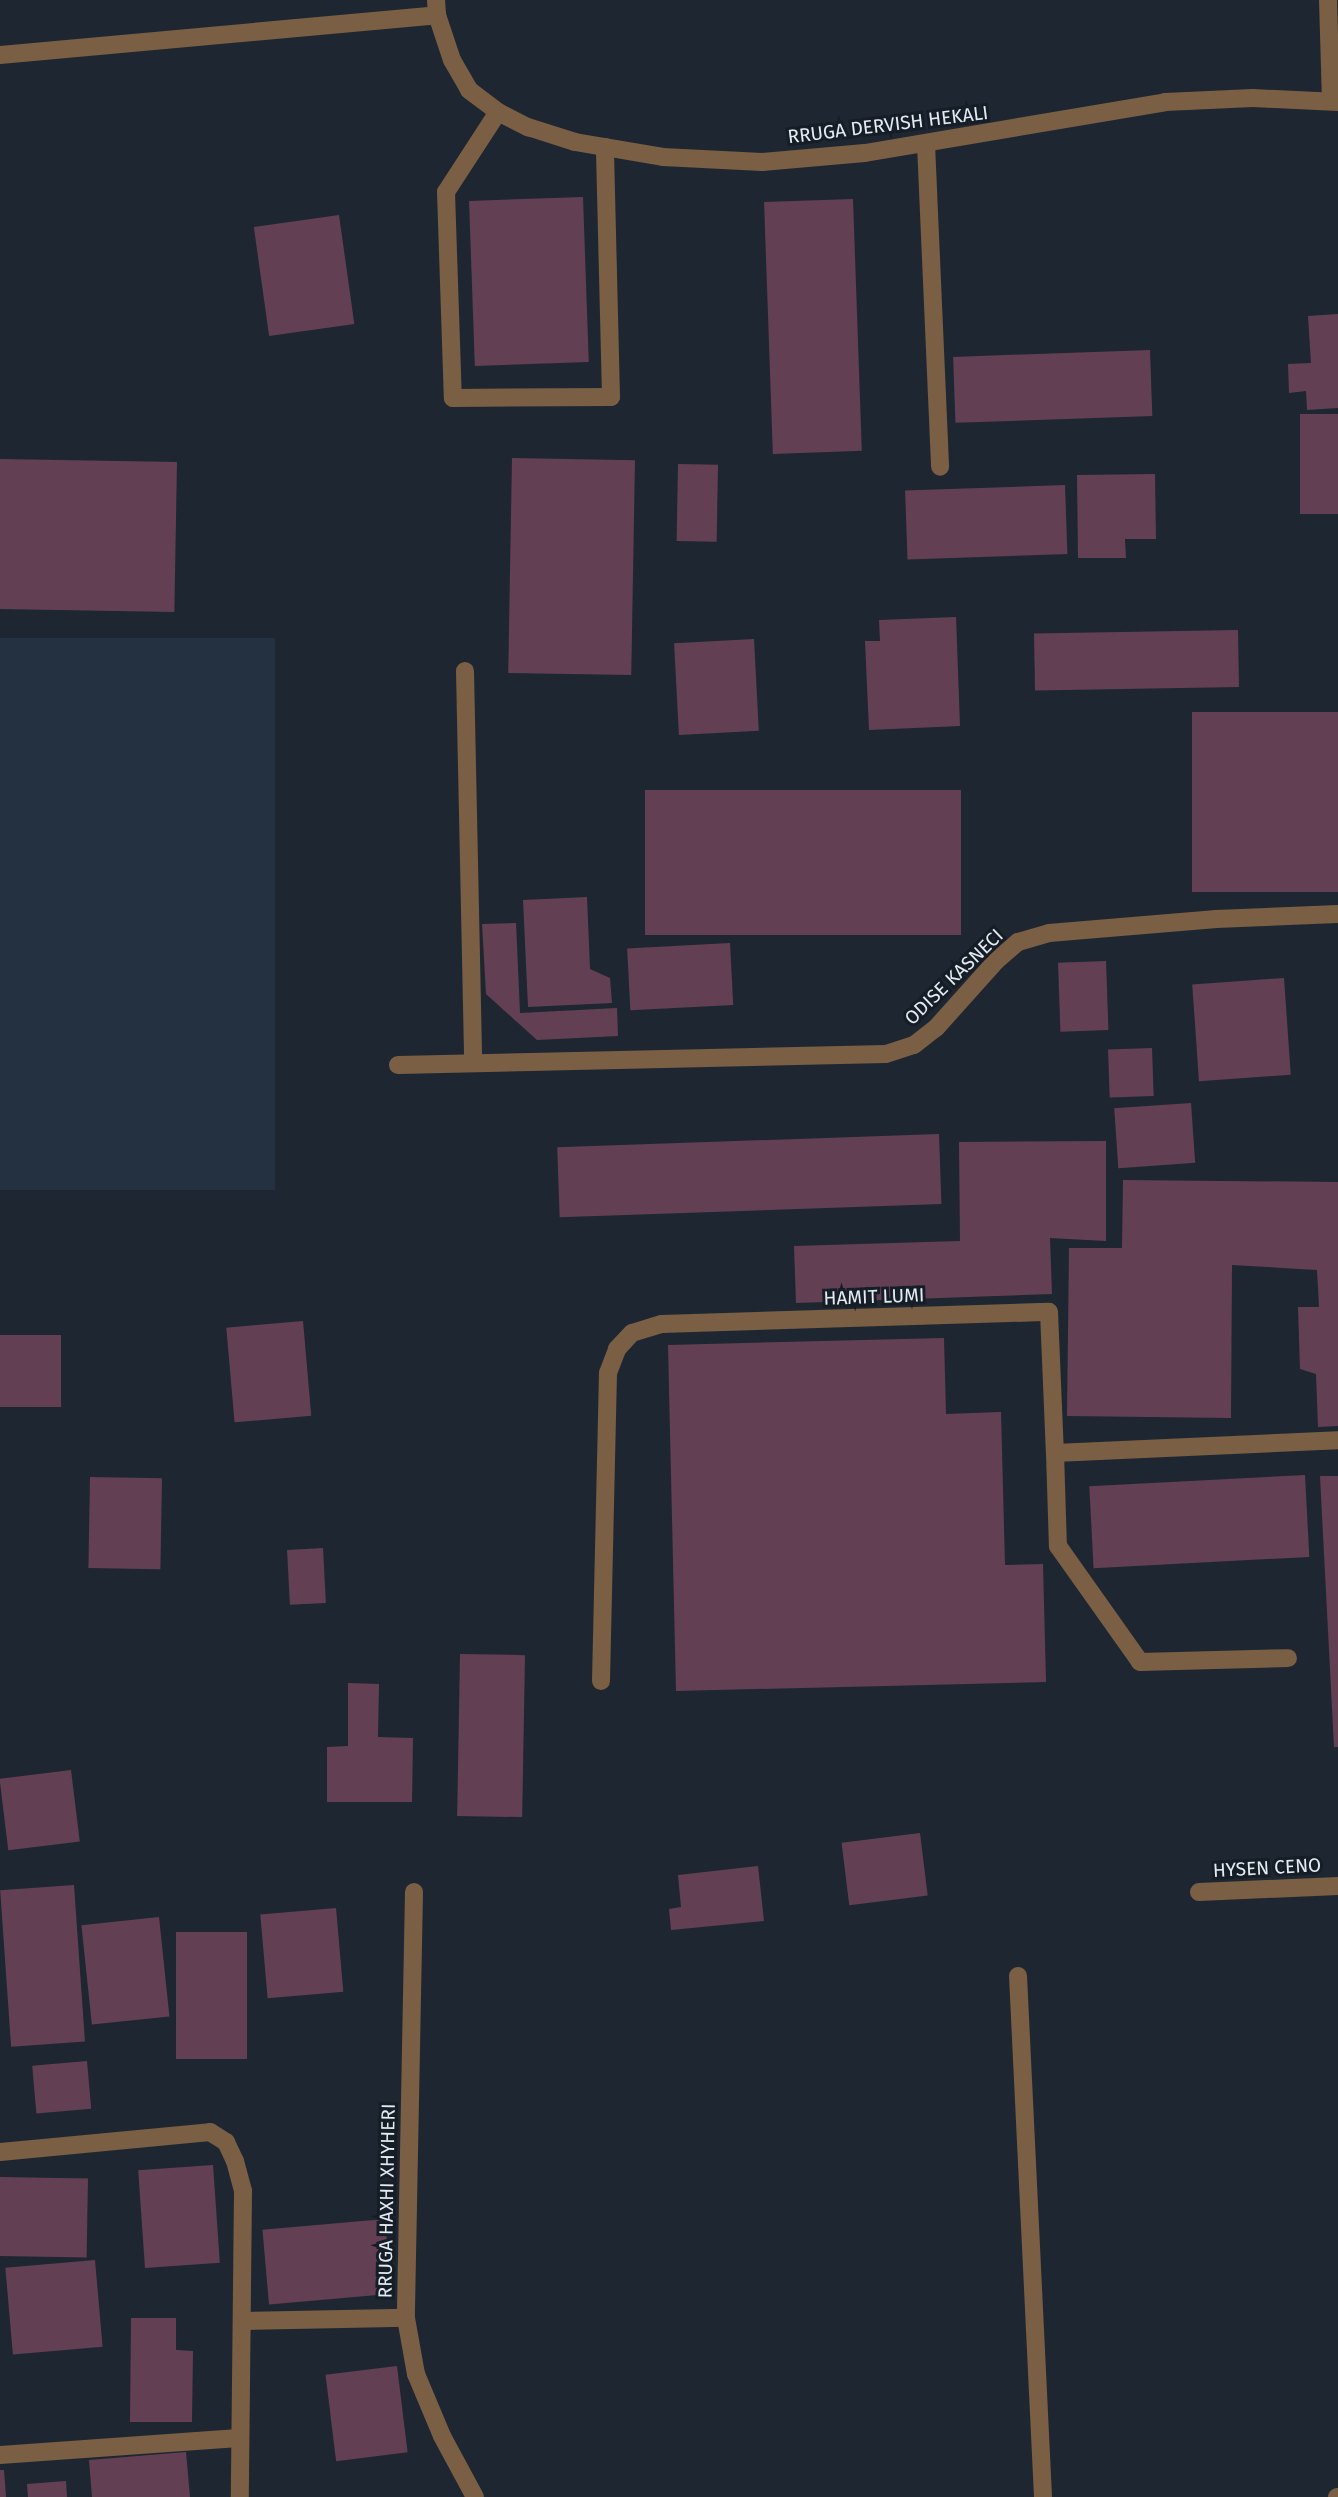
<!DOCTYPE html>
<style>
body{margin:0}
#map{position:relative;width:1338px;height:2497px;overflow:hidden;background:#1e2731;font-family:"Fira Sans",sans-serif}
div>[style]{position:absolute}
.built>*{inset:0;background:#243140;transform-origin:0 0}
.building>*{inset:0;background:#633f54;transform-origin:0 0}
.lane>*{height:18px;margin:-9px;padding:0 9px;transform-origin:9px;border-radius:9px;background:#7a5f44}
.street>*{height:18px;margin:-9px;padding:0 9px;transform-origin:9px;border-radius:9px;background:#7a5f44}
span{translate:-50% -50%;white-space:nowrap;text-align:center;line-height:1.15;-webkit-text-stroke:6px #151d27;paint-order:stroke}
.street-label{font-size:19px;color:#e5ebf2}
</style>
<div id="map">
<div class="built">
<div style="left:275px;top:638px;width:552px;height:275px;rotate:90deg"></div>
</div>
<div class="building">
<div style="left:583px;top:197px;width:165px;height:114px;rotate:88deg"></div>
<div style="left:853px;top:199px;width:252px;height:89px;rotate:88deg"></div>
<div style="left:339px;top:215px;width:110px;height:86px;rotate:82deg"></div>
<div style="clip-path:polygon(1338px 314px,1338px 408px,1307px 410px,1306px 391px,1289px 393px,1288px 364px,1311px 363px,1308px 316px)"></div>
<div style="left:1150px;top:350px;width:66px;height:197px;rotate:88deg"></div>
<div style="left:1338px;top:414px;width:100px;height:38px;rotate:90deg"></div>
<div style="left:512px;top:458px;width:123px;height:215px;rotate:1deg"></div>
<div style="left:0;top:459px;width:177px;height:150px;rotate:1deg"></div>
<div style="left:678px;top:464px;width:40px;height:77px;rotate:1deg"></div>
<div style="clip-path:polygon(1155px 474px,1156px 539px,1125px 539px,1126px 558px,1078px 558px,1077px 475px)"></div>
<div style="left:1065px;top:485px;width:69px;height:160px;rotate:88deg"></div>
<div style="clip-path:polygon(956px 617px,960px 726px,869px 730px,865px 641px,880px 641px,879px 620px)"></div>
<div style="left:1238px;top:630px;width:57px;height:204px;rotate:89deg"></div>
<div style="left:754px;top:639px;width:92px;height:80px;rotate:87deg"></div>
<div style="left:1338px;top:712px;width:180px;height:146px;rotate:90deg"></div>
<div style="left:961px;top:790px;width:145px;height:316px;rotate:90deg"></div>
<div style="clip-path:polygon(587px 897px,590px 969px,610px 978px,612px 1003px,528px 1007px,523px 900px)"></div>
<div style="clip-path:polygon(516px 923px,520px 1013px,617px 1008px,618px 1036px,537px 1040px,486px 994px,482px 924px)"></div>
<div style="left:730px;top:943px;width:62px;height:103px;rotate:87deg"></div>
<div style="left:1106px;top:961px;width:69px;height:48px;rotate:88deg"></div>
<div style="left:1284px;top:978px;width:97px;height:92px;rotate:86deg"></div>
<div style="left:1152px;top:1048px;width:48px;height:44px;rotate:88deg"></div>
<div style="left:1191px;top:1103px;width:60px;height:77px;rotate:86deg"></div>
<div style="left:939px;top:1134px;width:70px;height:382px;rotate:88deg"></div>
<div style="clip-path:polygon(1106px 1141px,1106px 1241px,1050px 1238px,1052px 1294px,796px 1303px,794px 1246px,960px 1241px,959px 1142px)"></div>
<div style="clip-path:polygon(1123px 1180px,1338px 1182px,1338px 1426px,1318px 1427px,1316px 1374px,1300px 1369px,1298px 1307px,1319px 1307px,1317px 1270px,1232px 1265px,1231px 1418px,1067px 1416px,1069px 1248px,1122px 1248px)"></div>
<div style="left:303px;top:1321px;width:95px;height:77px;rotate:85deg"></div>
<div style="left:0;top:1335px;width:61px;height:72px"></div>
<div style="clip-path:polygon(944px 1338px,946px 1414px,1001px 1412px,1005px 1565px,1043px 1564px,1046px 1682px,676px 1691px,668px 1345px)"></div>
<div style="left:1305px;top:1475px;width:82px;height:216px;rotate:87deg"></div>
<div style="clip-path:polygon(1320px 1476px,1338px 1476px,1338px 1747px,1334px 1747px)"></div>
<div style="left:90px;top:1477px;width:72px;height:91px;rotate:1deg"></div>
<div style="left:323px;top:1548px;width:55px;height:36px;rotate:87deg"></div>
<div style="left:460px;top:1654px;width:65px;height:162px;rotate:1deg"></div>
<div style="clip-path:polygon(348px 1683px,379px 1684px,378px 1737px,413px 1738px,412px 1802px,327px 1802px,327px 1747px,348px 1746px)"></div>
<div style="left:71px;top:1770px;width:72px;height:72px;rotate:83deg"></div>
<div style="left:920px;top:1833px;width:63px;height:79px;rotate:83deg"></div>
<div style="clip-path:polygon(758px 1866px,764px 1921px,671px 1930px,669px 1909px,681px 1907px,678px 1875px)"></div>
<div style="left:74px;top:1885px;width:157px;height:74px;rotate:86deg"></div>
<div style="left:336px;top:1908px;width:84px;height:76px;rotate:85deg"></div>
<div style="left:159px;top:1917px;width:100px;height:78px;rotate:84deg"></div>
<div style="left:176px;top:1932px;width:71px;height:127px"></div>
<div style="left:87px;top:2061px;width:48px;height:55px;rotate:85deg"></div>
<div style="left:213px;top:2165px;width:98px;height:75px;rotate:86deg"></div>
<div style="left:0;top:2177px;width:88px;height:79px;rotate:1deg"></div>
<div style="left:385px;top:2219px;width:75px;height:123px;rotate:85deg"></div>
<div style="left:95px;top:2260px;width:87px;height:90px;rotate:85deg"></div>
<div style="clip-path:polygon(131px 2318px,176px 2318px,176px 2350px,193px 2351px,192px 2422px,130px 2422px)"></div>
<div style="left:397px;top:2366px;width:87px;height:72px;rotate:83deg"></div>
<div style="clip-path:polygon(186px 2452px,190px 2497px,92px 2497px,89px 2460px)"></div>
<div style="clip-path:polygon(0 2470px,4px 2470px,6px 2497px,0 2497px)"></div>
<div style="clip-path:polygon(66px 2481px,67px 2497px,28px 2497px,27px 2484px)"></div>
</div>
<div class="lane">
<div style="left:1328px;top:0;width:101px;rotate:88.3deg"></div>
<div style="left:498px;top:112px;width:95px;rotate:123deg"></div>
<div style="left:446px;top:192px;width:206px;rotate:88.1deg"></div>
<div style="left:453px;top:398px;width:158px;rotate:-0.4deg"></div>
<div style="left:611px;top:397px;width:250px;rotate:-91.4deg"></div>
<div style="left:926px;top:144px;width:323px;rotate:87.5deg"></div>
<div style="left:465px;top:671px;width:392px;rotate:88.8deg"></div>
<div style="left:1055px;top:1453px;width:93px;rotate:88.2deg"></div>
<div style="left:1058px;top:1546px;width:142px;rotate:54.7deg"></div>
<div style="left:1140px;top:1662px;width:148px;rotate:-1.5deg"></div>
<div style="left:601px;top:1681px;width:308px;rotate:-88.7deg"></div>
<div style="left:608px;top:1373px;width:26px;rotate:-69deg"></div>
<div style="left:617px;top:1349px;width:22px;rotate:-47deg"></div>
<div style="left:632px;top:1333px;width:31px;rotate:-17deg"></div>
<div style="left:662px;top:1324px;width:387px;rotate:-1.8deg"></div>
<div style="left:1049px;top:1312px;width:141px;rotate:87.6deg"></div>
<div style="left:1055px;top:1453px;width:283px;rotate:-2.6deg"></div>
</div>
<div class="street">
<div style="left:436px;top:0;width:15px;rotate:86deg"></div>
<div style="left:437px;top:15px;width:47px;rotate:71.6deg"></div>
<div style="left:452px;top:60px;width:34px;rotate:60deg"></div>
<div style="left:469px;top:90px;width:36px;rotate:37deg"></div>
<div style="left:498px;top:112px;width:34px;rotate:27deg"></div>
<div style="left:528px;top:127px;width:49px;rotate:17.7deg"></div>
<div style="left:575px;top:142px;width:89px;rotate:9.7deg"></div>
<div style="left:663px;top:157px;width:99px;rotate:2.9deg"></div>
<div style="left:762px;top:162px;width:103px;rotate:-5deg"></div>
<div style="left:865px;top:153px;width:304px;rotate:-9.6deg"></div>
<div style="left:1165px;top:102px;width:88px;rotate:-2.6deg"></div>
<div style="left:1253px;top:98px;width:85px;rotate:2.7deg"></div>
<div style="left:0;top:55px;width:439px;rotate:-5.2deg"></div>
<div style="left:398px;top:1065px;width:488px;rotate:-1.3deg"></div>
<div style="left:886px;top:1054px;width:29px;rotate:-18deg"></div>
<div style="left:914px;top:1045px;width:28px;rotate:-38deg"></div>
<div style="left:936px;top:1028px;width:90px;rotate:-48.2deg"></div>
<div style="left:996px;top:961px;width:29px;rotate:-41deg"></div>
<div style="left:1018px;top:942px;width:32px;rotate:-16deg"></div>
<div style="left:1049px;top:933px;width:168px;rotate:-4.8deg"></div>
<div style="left:1216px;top:919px;width:122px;rotate:-2.3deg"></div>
<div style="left:414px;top:1892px;width:426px;rotate:91.1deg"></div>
<div style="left:406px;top:2318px;width:57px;rotate:79.9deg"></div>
<div style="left:416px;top:2374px;width:67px;rotate:67.2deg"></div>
<div style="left:442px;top:2436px;width:69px;rotate:61.6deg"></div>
<div style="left:1199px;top:1892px;width:139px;rotate:-2.5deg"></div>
<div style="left:1018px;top:1976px;width:522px;rotate:87.25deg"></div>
<div style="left:0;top:2152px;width:211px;rotate:-5.4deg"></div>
<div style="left:210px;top:2132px;width:19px;rotate:32deg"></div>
<div style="left:226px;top:2142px;width:21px;rotate:65deg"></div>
<div style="left:235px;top:2161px;width:31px;rotate:75deg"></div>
<div style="left:243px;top:2191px;width:306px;rotate:90.6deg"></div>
<div style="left:243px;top:2321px;width:163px;rotate:-1.1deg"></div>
<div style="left:0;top:2455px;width:239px;rotate:-4.1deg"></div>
<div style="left:1337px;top:2497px;width:1px"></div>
</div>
<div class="street-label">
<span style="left:888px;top:125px;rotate:-7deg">RRUGA DERVISH HEKALI</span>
<span style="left:954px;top:977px;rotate:-44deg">ODISE KASNECI</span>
<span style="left:874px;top:1297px;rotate:-2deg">HAMIT LUMI</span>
<span style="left:1267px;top:1868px;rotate:-3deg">HYSEN CENO</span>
<span style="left:387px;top:2201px;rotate:-89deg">RRUGA HAXHI XHYHERI</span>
</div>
</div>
